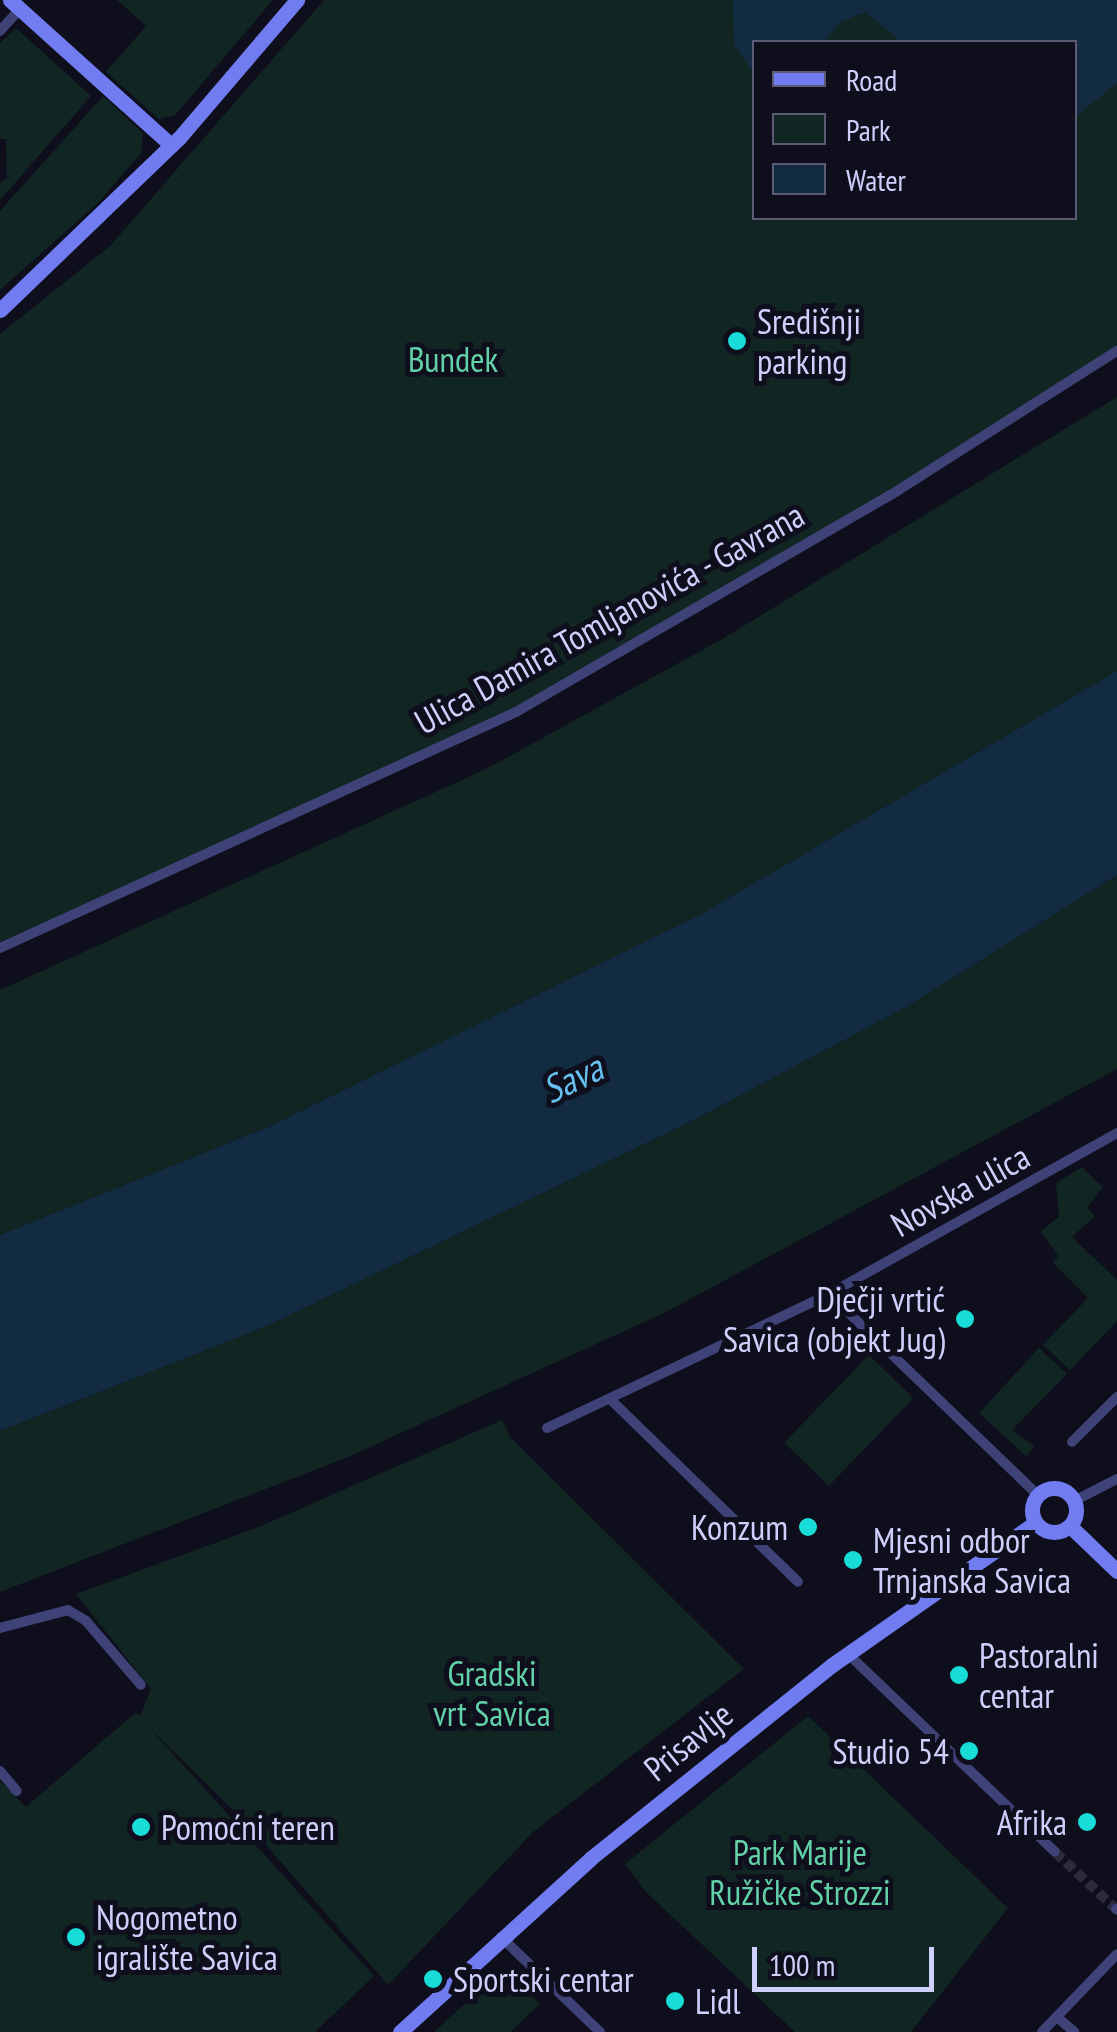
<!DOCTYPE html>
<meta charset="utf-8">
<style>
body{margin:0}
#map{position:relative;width:1117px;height:2032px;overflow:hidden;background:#0e0e1c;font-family:"PT Sans Narrow",sans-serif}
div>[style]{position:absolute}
.green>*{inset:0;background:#112623;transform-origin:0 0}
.water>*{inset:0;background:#122b41}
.street-tunnel>*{height:10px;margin-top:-5px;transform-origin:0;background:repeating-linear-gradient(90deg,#2b2b3d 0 10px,transparent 0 15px)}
.street>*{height:10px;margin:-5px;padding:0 5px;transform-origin:5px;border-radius:5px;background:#3e4277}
.secondary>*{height:15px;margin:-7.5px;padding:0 7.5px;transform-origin:7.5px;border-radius:7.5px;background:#707cf0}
.secondary>.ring{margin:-7.5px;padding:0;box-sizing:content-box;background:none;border:15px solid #707cf0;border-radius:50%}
.dots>*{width:28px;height:28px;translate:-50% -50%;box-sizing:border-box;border:5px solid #0e0e1c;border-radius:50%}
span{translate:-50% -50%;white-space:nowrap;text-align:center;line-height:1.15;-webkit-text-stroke:10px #0e0e1c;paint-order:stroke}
.poi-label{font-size:35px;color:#cecffa}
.left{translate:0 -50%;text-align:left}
.right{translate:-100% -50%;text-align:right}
.park-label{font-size:35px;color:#63d1a8}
.street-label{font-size:35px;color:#cecffa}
.water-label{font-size:38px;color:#67c0ef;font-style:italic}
.legend{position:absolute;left:752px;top:40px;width:325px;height:180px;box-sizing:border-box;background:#0e0e1c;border:2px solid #5b5b75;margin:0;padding:12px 18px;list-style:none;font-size:30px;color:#cecffa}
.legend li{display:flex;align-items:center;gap:20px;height:50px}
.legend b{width:50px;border:2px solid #5b5b75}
.scale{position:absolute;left:752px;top:1947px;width:182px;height:45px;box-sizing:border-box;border:5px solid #cecffa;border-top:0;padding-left:12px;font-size:30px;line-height:35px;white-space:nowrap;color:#cecffa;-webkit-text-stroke:8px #0e0e1c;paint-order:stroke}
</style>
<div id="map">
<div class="green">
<div style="clip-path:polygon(117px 0,273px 0,175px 115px,159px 119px,106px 72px,146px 26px)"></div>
<div style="clip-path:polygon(evenodd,324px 0,1117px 0,1117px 346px,901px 486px,529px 702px,223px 848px,0 942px,0 334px,110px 246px,324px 0,754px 42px,1074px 42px,1074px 218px,754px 218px,754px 42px)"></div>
<div style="clip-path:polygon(16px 28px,91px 96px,0 200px,0 183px,7px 178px,6px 139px,0 139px,0 43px)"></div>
<div style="clip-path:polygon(103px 96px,143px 133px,141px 153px,99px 202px,0 290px,0 211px)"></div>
<div style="clip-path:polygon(1117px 397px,1117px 671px,703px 913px,273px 1125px,0 1235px,0 990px,486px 769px,724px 638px)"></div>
<div style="clip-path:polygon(1117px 875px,1117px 1069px,664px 1313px,348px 1457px,0 1592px,0 1431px,265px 1327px,698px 1118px,908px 1006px)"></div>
<div style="clip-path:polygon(1082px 1167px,1103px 1187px,1087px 1208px,1095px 1216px,1072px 1237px,1117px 1280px,1117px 1321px,1070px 1370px,1043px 1345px,1088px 1298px,1053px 1263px,1058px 1256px,1041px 1231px,1059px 1217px,1056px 1183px)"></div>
<div style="clip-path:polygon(1039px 1348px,1067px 1374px,1012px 1430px,1035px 1446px,1026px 1456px,979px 1413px)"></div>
<div style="left:869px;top:1355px;width:62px;height:122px;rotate:44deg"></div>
<div style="clip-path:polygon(502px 1420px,511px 1438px,744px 1669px,533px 1832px,388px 1985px,254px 1831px,147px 1725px,374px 1976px,315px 2032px,0 2032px,0 1781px,26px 1807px,135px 1713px,140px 1716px,151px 1689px,76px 1594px,259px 1527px)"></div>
<div style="clip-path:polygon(808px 1716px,1008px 1908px,911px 2032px,795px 2032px,645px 1891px,625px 1864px)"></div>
<div style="clip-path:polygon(503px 1969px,540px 2004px,510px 2032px,434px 2032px)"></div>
</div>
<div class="water">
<div style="clip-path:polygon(733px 0,1117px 0,1117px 83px,1075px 117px,1074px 42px,901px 42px,866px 12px,840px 22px,824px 42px,754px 42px,754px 75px,734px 44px)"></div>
<div style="clip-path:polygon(1117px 671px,1117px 875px,908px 1006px,698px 1118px,265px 1327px,0 1431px,0 1235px,273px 1125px,703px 913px)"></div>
</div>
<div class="street-tunnel">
<div style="left:1055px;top:1852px;width:83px;rotate:43.1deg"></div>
</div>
<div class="street">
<div style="left:0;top:31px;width:30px;rotate:-48deg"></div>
<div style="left:0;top:948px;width:567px;rotate:-24.58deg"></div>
<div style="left:516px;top:712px;width:440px;rotate:-30.1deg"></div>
<div style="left:897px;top:491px;width:261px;rotate:-32.5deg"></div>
<div style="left:829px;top:1294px;width:290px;rotate:43.9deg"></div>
<div style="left:610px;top:1399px;width:262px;rotate:44.2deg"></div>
<div style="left:547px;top:1428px;width:312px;rotate:-25.4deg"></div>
<div style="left:829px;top:1294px;width:330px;rotate:-29.2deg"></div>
<div style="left:1072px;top:1442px;width:64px;rotate:-45deg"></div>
<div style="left:1074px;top:1501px;width:48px;rotate:-27.1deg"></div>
<div style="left:0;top:1628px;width:70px;rotate:-14.8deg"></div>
<div style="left:68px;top:1610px;width:21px;rotate:31deg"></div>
<div style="left:86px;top:1621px;width:84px;rotate:49.3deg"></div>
<div style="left:848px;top:1654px;width:286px;rotate:43.7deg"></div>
<div style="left:0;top:1771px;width:26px;rotate:50deg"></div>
<div style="left:1116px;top:1909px;width:1px;rotate:45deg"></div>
<div style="left:501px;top:1937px;width:137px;rotate:43.8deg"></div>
<div style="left:1057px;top:2017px;width:23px;rotate:41deg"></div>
<div style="left:1042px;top:2032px;width:108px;rotate:-46.1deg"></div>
</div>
<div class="secondary">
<div style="left:10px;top:0;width:217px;rotate:42deg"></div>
<div style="left:0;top:310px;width:248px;rotate:-43.9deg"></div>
<div style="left:179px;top:138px;width:182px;rotate:-49.5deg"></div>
<div class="ring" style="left:1032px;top:1488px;width:29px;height:29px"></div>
<div style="left:1070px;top:1526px;width:65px;rotate:43.8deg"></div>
<div style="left:400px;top:2032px;width:258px;rotate:-42.3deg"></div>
<div style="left:591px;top:1858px;width:309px;rotate:-38.7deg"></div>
<div style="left:832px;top:1665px;width:248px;rotate:-35deg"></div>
</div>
<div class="dots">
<div style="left:737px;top:341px;background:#18dcd8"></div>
<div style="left:965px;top:1319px;background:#18dcd8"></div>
<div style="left:808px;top:1527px;background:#18dcd8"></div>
<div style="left:853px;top:1560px;background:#18dcd8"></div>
<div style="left:959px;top:1675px;background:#18dcd8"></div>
<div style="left:969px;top:1751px;background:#18dcd8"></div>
<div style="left:1087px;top:1822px;background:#18dcd8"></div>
<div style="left:141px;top:1827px;background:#18dcd8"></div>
<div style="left:76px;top:1937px;background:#18dcd8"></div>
<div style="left:433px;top:1979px;background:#18dcd8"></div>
<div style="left:675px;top:2001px;background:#18dcd8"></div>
</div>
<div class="poi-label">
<span class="left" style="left:757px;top:341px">Središnji<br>parking</span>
<span class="right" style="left:945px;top:1319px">Dječji vrtić<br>Savica (objekt Jug)</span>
<span class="right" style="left:788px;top:1527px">Konzum</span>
<span class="left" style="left:873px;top:1560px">Mjesni odbor<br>Trnjanska Savica</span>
<span class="left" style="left:979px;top:1675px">Pastoralni<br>centar</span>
<span class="right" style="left:949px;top:1751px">Studio 54</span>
<span class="right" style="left:1067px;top:1822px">Afrika</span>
<span class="left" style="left:161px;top:1827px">Pomoćni teren</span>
<span class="left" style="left:96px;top:1937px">Nogometno<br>igralište Savica</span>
<span class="left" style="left:453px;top:1979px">Sportski centar</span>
<span class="left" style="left:695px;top:2001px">Lidl</span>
</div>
<div class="park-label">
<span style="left:453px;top:359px">Bundek</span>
<span style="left:492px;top:1693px">Gradski<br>vrt Savica</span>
<span style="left:800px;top:1872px">Park Marije<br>Ružičke Strozzi</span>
</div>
<div class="street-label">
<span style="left:609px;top:618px;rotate:-29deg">Ulica Damira Tomljanovića - Gavrana</span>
<span style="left:960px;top:1190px;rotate:-29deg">Novska ulica</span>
<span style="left:688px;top:1741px;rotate:-39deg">Prisavlje</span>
</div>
<div class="water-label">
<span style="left:572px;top:1078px;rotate:-26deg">Sava</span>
</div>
<ul class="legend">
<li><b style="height:12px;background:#707cf0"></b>Road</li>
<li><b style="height:28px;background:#112623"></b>Park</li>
<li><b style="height:28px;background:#122b41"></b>Water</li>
</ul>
<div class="scale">100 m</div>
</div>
